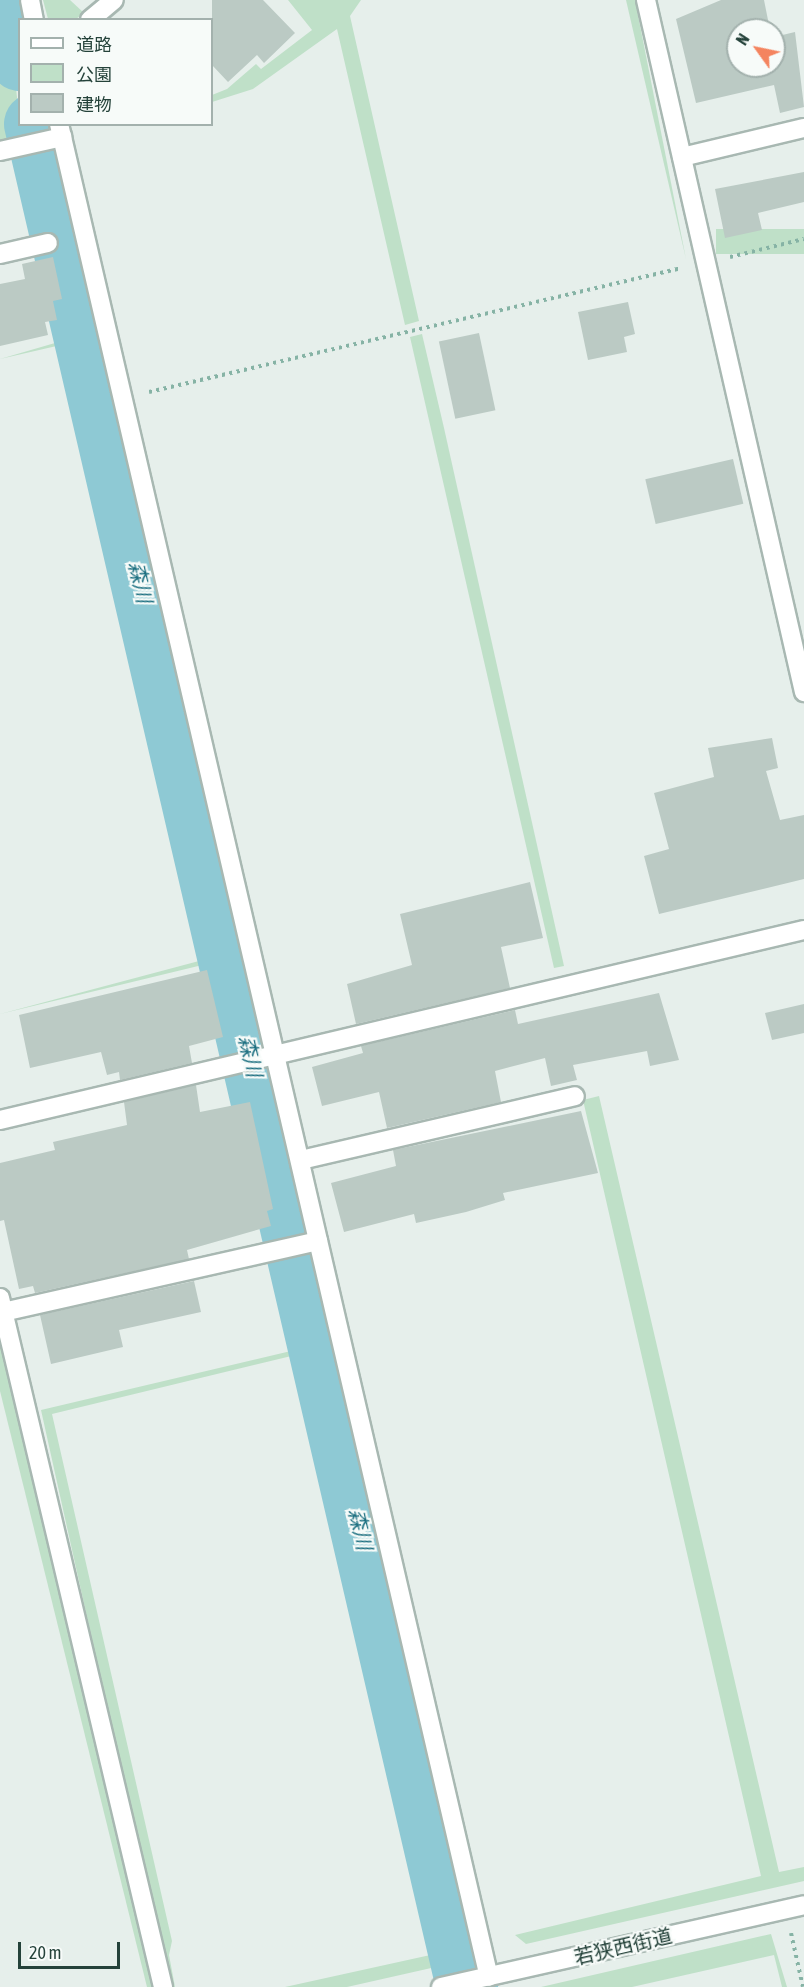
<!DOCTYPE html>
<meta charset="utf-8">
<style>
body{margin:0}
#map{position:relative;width:804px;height:1987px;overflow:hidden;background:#e6efeb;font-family:"Asap Condensed","Noto Sans JP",sans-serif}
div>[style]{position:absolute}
.green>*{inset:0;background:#bfe0c8;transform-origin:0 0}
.river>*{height:62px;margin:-31px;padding:0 31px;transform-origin:31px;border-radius:31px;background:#8ec9d4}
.building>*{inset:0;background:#bbcac4;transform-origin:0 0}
.path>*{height:4px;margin-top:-2px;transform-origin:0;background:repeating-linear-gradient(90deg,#86b3a5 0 3px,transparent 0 7.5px)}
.roads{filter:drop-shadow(2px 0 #a8b8b2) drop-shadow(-2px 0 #a8b8b2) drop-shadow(0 2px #a8b8b2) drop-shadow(0 -2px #a8b8b2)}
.minor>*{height:18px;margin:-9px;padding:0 9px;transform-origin:9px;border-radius:9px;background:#fff}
span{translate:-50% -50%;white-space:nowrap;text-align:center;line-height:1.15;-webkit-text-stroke:4.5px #f7fbf9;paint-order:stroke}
.street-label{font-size:20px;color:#24423a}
.water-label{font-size:21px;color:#1c6f80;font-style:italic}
.legend{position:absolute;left:18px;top:18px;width:195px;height:108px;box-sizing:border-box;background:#f7fbf9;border:2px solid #a3b1ad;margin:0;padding:8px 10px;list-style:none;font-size:18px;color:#24423a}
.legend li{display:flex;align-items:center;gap:12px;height:30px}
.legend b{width:30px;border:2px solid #a3b1ad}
.north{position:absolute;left:726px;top:18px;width:60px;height:60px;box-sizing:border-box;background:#f7fbf9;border:2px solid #a3b1ad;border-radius:50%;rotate:303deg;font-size:16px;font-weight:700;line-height:24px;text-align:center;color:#24423a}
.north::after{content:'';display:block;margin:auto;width:21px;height:27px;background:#f4845f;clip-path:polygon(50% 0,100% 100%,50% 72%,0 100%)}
.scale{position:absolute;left:18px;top:1942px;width:102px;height:27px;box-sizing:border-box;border:3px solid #24423a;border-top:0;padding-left:8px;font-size:18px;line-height:21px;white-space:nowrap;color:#24423a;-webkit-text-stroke:4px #f7fbf9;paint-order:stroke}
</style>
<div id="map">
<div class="green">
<div style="clip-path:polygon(43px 0,70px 0,84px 13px,76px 19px,48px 19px)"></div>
<div style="clip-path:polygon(288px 0,361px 0,350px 16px,419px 321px,405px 325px,337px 29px,253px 89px,212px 102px,212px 95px,227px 89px,256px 64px,261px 69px,312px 30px)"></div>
<div style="clip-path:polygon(626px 0,635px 0,686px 259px)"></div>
<div style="clip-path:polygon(12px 52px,20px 124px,29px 125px,32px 135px,0 142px,0 55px)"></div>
<div style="left:804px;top:229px;width:25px;height:88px;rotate:90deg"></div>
<div style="clip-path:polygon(422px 334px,444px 428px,564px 966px,554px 968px,410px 337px)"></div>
<div style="clip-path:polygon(79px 336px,223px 960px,0 1014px,214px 957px,74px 342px,0 359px)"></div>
<div style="clip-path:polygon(599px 1096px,779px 1872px,804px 1867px,804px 1881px,526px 1944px,515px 1935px,761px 1876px,583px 1100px)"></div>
<div style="clip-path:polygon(0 1336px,153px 1987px,147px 1987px,0 1391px)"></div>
<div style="clip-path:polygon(312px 1346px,452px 1956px,449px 1964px,347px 1987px,285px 1987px,444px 1952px,308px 1352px,52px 1414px,172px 1941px,169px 1955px,175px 1987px,169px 1987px,41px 1410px)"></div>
<div style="clip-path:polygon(771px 1934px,787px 1987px,782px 1987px,774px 1955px,632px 1987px,541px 1987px)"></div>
</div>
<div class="river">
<div style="left:5px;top:0;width:62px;rotate:76deg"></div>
<div style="left:35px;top:124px;width:1912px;rotate:76.94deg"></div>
</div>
<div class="building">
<div style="clip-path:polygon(212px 0,263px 0,295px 33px,264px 63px,257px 55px,228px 82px,212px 65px)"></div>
<div style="clip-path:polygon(721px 0,764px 0,770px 30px,738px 30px,738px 66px,774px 66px,774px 37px,795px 32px,804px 107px,780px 113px,774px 85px,696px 103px,676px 19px)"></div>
<div style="clip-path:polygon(804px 172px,804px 202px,758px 213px,762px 230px,725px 238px,715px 189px)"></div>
<div style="clip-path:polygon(53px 257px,62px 299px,53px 301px,57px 320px,45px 322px,48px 335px,0 346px,0 284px,25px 279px,22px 264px)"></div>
<div style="clip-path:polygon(628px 302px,635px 334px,624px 337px,627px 352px,588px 360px,578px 312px)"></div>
<div style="left:479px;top:333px;width:79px;height:41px;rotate:78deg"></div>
<div style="left:733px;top:459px;width:46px;height:90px;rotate:77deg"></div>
<div style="clip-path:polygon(772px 738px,778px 768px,766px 771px,780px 820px,804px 815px,804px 879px,659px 914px,644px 856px,669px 849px,654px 793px,714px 777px,708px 748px)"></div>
<div style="clip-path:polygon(530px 882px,543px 938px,501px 947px,510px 988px,356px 1024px,347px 984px,412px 965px,400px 914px)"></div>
<div style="clip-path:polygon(207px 970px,223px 1037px,189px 1046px,192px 1063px,120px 1080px,119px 1072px,107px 1075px,101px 1052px,30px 1068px,19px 1015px)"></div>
<div style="clip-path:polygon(659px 993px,679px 1060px,650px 1066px,647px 1051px,573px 1065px,577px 1080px,551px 1086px,545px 1058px,495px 1071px,501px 1102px,387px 1128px,379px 1092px,322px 1106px,312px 1067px,363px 1053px,361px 1046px,515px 1010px,518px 1024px)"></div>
<div style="clip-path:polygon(804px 1004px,804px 1033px,772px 1040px,765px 1013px)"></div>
<div style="clip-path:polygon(196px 1085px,200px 1112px,250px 1102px,273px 1209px,267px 1211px,271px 1226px,187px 1250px,189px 1259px,35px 1293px,33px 1286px,19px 1289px,4px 1220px,0 1221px,0 1163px,55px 1150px,53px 1142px,127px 1125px,124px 1102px)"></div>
<div style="clip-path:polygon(581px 1111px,598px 1173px,503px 1193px,505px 1200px,466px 1212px,416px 1223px,414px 1214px,344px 1232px,331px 1183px,396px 1166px,393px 1150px)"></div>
<div style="clip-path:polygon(194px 1281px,201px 1312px,119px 1330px,123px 1347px,51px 1364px,40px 1315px)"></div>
</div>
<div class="path">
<div style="left:730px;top:257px;width:76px;rotate:-13.7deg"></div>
<div style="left:149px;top:392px;width:547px;rotate:-13.1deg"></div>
<div style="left:791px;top:1933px;width:55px;rotate:77.5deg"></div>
</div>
<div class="roads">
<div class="minor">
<div style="left:30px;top:0;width:20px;rotate:79deg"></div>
<div style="left:646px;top:0;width:710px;rotate:77.14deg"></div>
<div style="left:90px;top:20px;width:31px;rotate:-40deg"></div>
<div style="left:59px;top:124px;width:1902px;rotate:76.94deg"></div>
<div style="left:0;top:151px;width:64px;rotate:-12.7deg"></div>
<div style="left:682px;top:157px;width:125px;rotate:-13.4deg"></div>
<div style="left:0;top:254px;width:49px;rotate:-12.9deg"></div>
<div style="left:0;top:1120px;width:826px;rotate:-13.3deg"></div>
<div style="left:301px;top:1160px;width:281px;rotate:-13.1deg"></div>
<div style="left:0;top:1298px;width:708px;rotate:76.69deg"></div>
<div style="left:3px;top:1312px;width:323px;rotate:-12.7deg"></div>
<div style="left:441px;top:1987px;width:372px;rotate:-12.7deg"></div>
</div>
</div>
<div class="street-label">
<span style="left:623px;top:1946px;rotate:-13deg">若狭西街道</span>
</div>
<div class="water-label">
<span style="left:141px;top:582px;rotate:77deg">森川</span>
<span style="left:251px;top:1056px;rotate:77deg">森川</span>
<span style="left:361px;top:1529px;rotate:77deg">森川</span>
</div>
<ul class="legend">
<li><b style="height:8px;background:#fff"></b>道路</li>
<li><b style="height:16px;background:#bfe0c8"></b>公園</li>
<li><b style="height:16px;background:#bbcac4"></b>建物</li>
</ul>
<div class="north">N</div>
<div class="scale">20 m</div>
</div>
